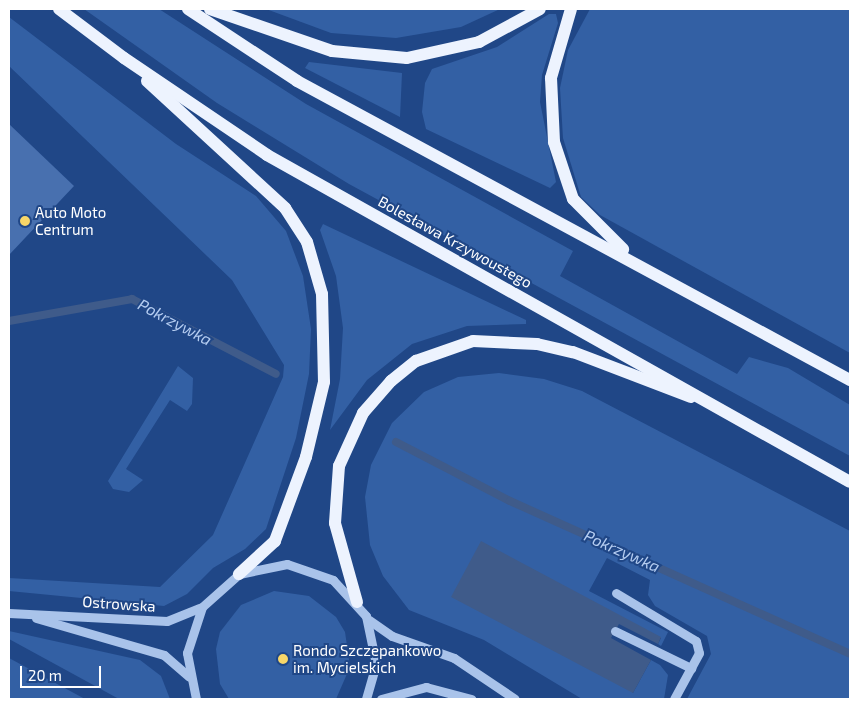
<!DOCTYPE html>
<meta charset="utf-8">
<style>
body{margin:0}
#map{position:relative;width:859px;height:708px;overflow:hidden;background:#204787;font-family:"Exo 2",sans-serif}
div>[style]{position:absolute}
.green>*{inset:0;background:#3360a4}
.water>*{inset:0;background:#3f5b8a}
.stream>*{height:8px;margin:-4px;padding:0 4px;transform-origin:4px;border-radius:4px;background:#3f5b8a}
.building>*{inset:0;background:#4870af}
.minor>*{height:9px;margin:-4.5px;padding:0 4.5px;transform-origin:4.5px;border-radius:4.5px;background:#a9c3ea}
.major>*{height:12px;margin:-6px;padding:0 6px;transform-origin:6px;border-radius:6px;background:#edf3fe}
.dots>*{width:14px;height:14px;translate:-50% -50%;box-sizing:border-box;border:2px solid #204787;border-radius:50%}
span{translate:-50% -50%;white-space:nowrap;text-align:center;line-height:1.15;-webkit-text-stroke:4px #204787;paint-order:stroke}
.poi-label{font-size:15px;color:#fff}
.left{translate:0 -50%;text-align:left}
.street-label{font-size:15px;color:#fff}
.water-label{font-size:16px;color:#b5cdf1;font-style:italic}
.frame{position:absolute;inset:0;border:10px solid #fff;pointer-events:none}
.scale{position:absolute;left:20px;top:666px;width:81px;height:22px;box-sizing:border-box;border:2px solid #fff;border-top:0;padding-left:6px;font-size:15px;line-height:18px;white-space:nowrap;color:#fff;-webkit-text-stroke:4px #204787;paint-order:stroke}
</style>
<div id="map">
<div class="green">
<div style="clip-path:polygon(84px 9px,159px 9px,306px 104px,573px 251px,560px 276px,737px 374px,749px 357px,788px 368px,850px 405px,850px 456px,349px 184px,217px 103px)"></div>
<div style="clip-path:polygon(266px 9px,500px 9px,461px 27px,396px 38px,331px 33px)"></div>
<div style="clip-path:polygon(590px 9px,850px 9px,850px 353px,600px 215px,581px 197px,563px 138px,560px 88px,568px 50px)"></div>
<div style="clip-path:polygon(549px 14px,556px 14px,558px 23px,542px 75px,540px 102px,556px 182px,550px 188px,426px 129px,422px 112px,425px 83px,432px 69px,497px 47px)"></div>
<div style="clip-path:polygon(9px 17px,176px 144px,256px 196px,286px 231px,303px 276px,311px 329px,309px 374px,296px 438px,266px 529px,245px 549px,213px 568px,187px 594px,164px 606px,9px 591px,9px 578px,160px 587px,213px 535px,283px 377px,284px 365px,232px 280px,9px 66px)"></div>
<div style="clip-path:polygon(309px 62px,402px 73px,400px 117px,305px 68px)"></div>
<div style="clip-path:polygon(323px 224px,526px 320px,526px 324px,467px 326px,412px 344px,367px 380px,330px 430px,340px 379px,343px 328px,336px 276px,320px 230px)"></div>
<div style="clip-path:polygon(178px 366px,193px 378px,192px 404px,187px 411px,170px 400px,126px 469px,143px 480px,129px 492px,113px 489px,108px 481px)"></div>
<div style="clip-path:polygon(499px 373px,544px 379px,582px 391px,850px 531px,850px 699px,687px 699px,711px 654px,707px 636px,655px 606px,648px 595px,650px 580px,607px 558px,589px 591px,668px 632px,661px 646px,658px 644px,661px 638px,481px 542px,633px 693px,651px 660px,660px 665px,668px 675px,664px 699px,582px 699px,484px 640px,409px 610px,383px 576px,370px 545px,365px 497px,371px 465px,392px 423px,424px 392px,458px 377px)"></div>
<div style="clip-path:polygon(274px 591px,309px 596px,336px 617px,345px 632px,350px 667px,336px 699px,229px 699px,220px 684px,216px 649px,220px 632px,241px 605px)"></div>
<div style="clip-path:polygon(9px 631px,140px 660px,161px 676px,170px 699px,119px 699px,9px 639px)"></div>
<div style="clip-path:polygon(9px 658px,85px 699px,9px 699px)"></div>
</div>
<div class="water">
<div style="clip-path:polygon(481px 541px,661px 637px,658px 644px,619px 624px,611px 638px,651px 660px,633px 693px,451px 597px)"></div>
</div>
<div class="stream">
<div style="left:9px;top:321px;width:125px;rotate:-10.1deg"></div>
<div style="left:132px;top:299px;width:162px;rotate:27.5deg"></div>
<div style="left:396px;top:442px;width:128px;rotate:27.4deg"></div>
<div style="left:510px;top:501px;width:373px;rotate:24.2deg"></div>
</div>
<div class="building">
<div style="clip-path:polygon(9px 124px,74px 186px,9px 255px)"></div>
</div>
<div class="minor">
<div style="left:616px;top:593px;width:93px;rotate:31deg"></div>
<div style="left:696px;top:641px;width:12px;rotate:76deg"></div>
<div style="left:699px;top:653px;width:52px;rotate:118.5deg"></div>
<div style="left:9px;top:613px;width:158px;rotate:2.9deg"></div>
<div style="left:167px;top:621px;width:35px;rotate:-22deg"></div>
<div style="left:36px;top:618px;width:133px;rotate:16.1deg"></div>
<div style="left:164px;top:655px;width:33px;rotate:41deg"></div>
<div style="left:369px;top:620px;width:28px;rotate:35deg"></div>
<div style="left:392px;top:636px;width:66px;rotate:19.5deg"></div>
<div style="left:454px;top:658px;width:73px;rotate:33.9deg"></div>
<div style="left:615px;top:631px;width:85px;rotate:26deg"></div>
<div style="left:196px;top:699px;width:47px;rotate:-101.1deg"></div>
<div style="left:187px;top:653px;width:48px;rotate:-71.9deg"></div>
<div style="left:202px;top:607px;width:50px;rotate:-41.7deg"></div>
<div style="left:239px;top:574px;width:49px;rotate:-11.8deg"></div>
<div style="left:287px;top:564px;width:49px;rotate:19.2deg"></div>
<div style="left:333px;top:580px;width:49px;rotate:47.5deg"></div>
<div style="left:366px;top:616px;width:49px;rotate:78.2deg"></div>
<div style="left:376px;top:664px;width:36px;rotate:106deg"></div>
<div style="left:381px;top:699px;width:47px;rotate:-14.9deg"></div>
<div style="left:426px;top:687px;width:47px;rotate:14.9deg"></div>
</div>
<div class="major">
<div style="left:59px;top:9px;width:81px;rotate:37deg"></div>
<div style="left:124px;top:58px;width:173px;rotate:34.1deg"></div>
<div style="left:267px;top:155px;width:668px;rotate:29.29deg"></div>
<div style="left:188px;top:9px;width:131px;rotate:33.4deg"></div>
<div style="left:297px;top:81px;width:629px;rotate:28.4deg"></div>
<div style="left:210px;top:9px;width:129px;rotate:19deg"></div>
<div style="left:332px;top:51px;width:75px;rotate:5.3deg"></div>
<div style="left:407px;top:58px;width:74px;rotate:-12.5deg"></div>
<div style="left:479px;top:42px;width:69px;rotate:-28.4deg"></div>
<div style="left:571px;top:9px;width:72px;rotate:106.2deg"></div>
<div style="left:551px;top:78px;width:64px;rotate:87.3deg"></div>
<div style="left:554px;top:142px;width:60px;rotate:71.6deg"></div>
<div style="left:573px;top:199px;width:71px;rotate:45deg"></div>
<div style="left:147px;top:81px;width:188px;rotate:42.6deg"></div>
<div style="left:285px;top:208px;width:40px;rotate:57.1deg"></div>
<div style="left:307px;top:242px;width:54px;rotate:73.9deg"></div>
<div style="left:322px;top:294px;width:88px;rotate:88.7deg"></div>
<div style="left:324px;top:382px;width:77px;rotate:103.5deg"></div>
<div style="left:306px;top:457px;width:90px;rotate:110.3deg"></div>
<div style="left:275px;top:541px;width:49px;rotate:137.5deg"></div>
<div style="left:357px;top:602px;width:82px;rotate:-105.6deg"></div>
<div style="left:335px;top:523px;width:57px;rotate:-86deg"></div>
<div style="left:339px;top:466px;width:58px;rotate:-65.6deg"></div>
<div style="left:363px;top:413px;width:43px;rotate:-48.8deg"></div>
<div style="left:391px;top:381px;width:32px;rotate:-39deg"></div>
<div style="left:416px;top:361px;width:60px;rotate:-19.3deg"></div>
<div style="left:473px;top:341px;width:64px;rotate:2.7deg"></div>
<div style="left:537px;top:344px;width:37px;rotate:13deg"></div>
<div style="left:573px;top:352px;width:126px;rotate:20.9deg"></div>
</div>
<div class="dots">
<div style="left:25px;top:221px;background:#f8d769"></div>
<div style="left:283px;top:659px;background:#f8d769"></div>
</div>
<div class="poi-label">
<span class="left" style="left:35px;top:221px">Auto Moto<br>Centrum</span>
<span class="left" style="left:293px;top:659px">Rondo Szczepankowo<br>im. Mycielskich</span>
</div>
<div class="street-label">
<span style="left:455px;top:242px;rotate:29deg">Bolesława Krzywoustego</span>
<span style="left:119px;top:604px;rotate:4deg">Ostrowska</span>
</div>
<div class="water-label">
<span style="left:175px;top:322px;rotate:28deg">Pokrzywka</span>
<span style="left:622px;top:551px;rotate:24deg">Pokrzywka</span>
</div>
<div class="frame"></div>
<div class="scale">20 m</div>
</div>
